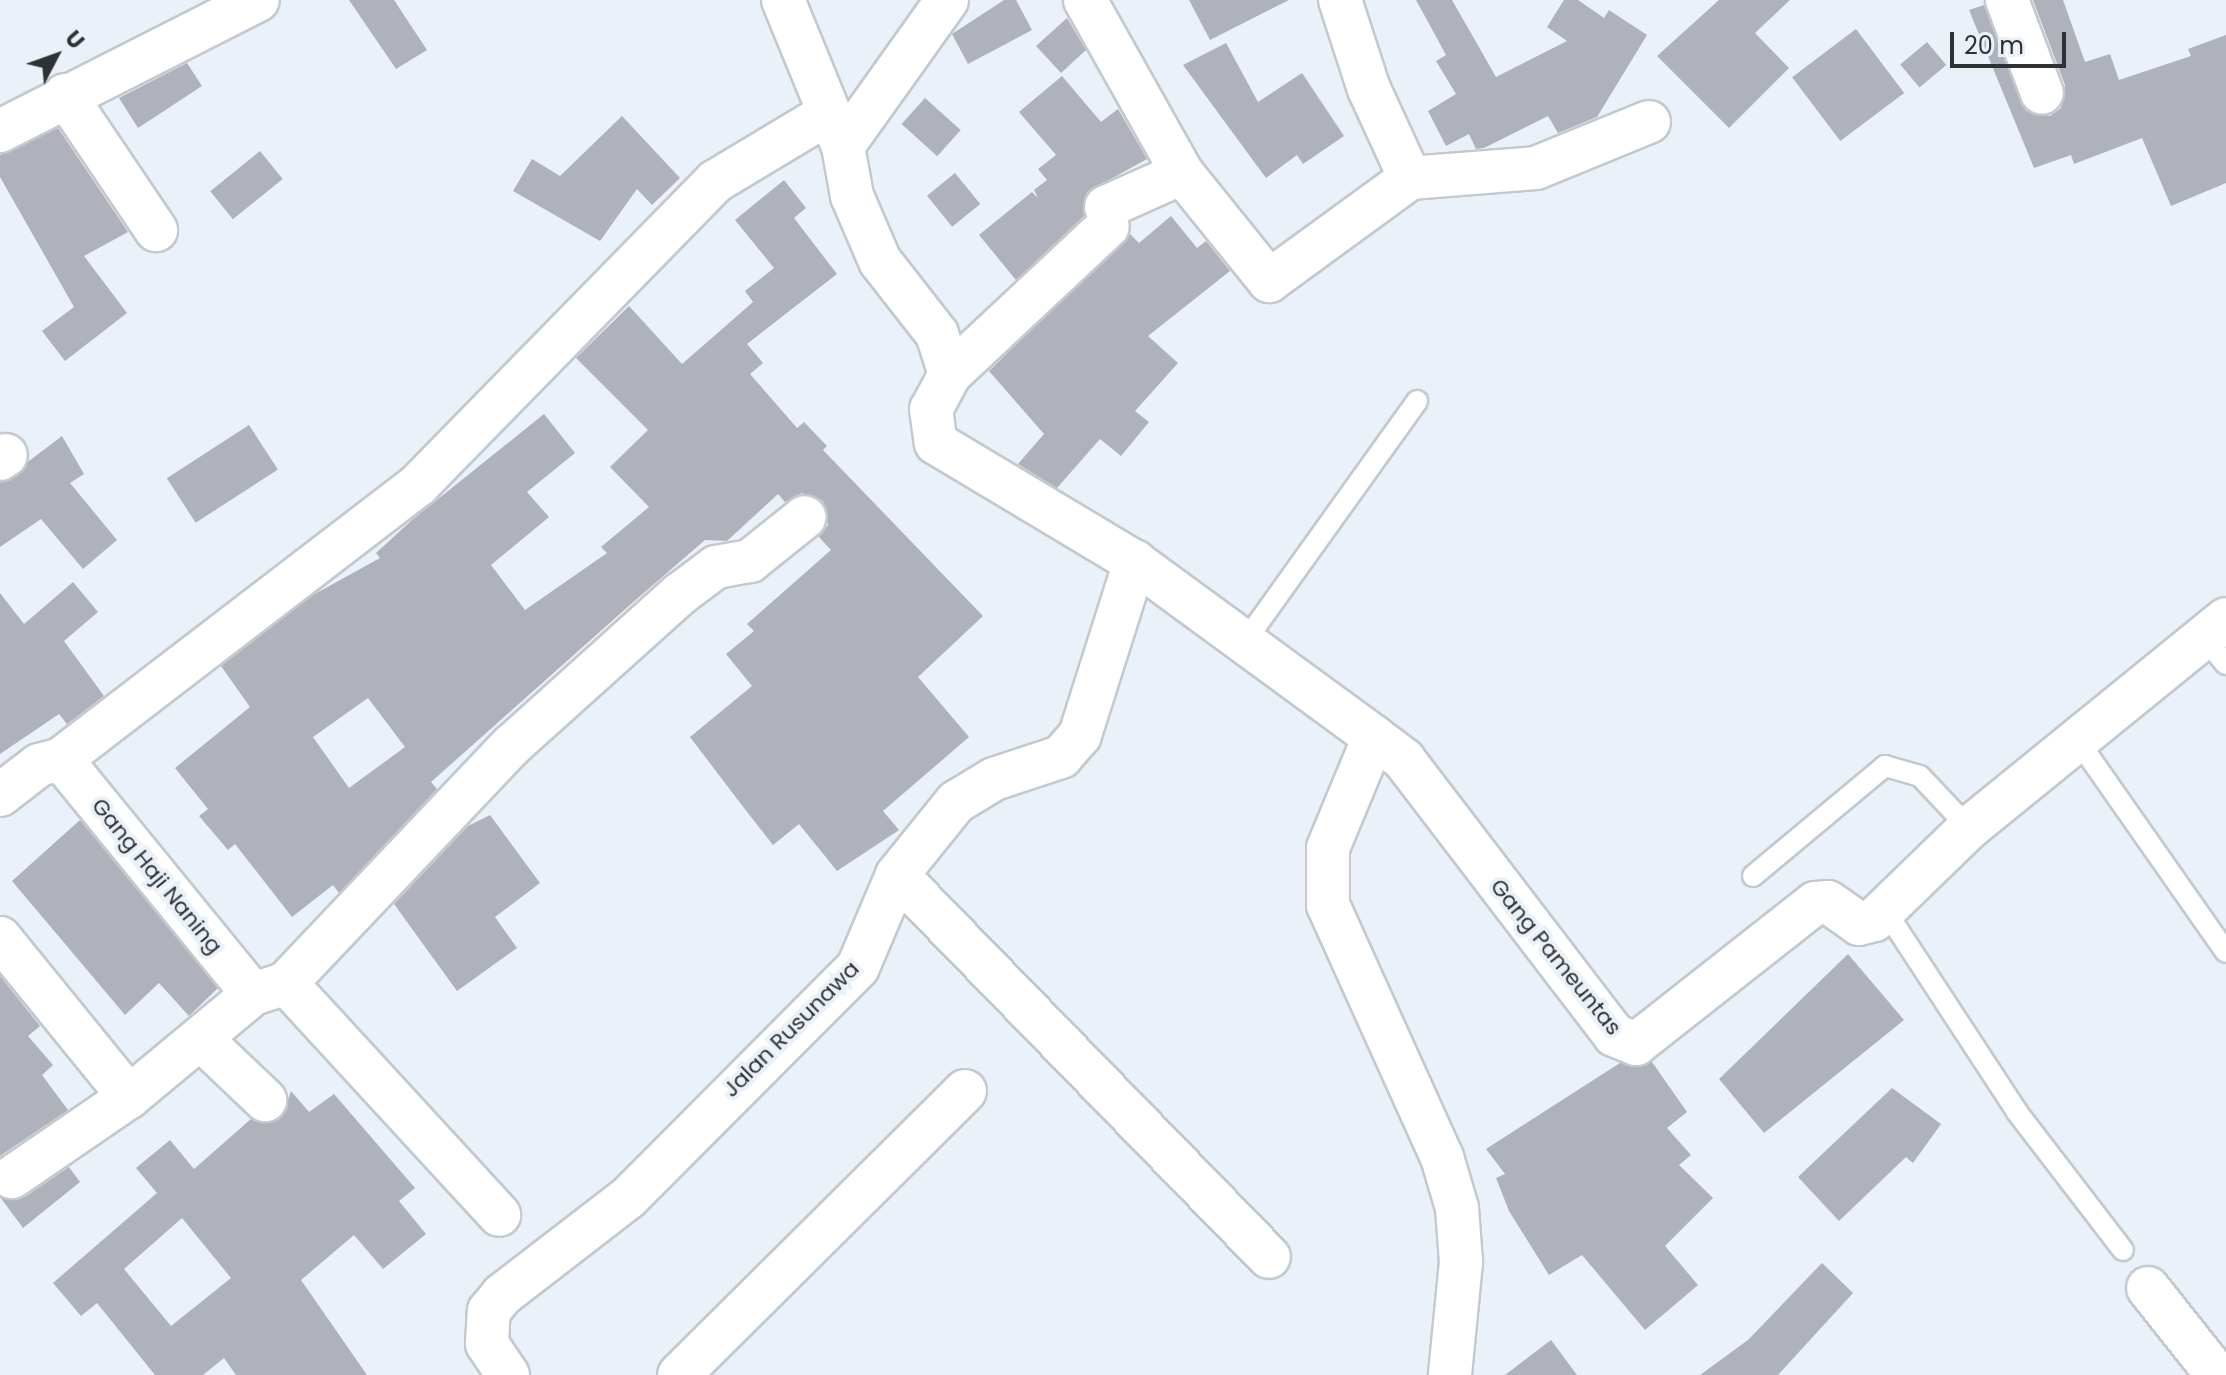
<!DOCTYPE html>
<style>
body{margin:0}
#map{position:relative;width:2226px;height:1375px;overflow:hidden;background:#eaf1f8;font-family:Poppins,sans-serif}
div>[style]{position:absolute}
.building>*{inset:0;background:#afb2ba;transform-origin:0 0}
.roads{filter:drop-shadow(2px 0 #c2c9cf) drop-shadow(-2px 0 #c2c9cf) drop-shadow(0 2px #c2c9cf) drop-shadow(0 -2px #c2c9cf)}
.lane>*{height:20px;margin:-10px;padding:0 10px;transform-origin:10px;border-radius:10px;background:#fff}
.street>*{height:42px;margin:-21px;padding:0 21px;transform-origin:21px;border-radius:21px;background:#fff}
span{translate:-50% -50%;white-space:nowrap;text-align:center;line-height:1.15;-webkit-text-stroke:8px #eaf1f8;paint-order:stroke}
.street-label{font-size:22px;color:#2f3234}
.north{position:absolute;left:16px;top:16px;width:80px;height:80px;-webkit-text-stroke:6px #eaf1f8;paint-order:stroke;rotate:49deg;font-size:22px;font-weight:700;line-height:32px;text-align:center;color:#2f3234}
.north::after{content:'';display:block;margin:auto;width:28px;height:36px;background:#2f3234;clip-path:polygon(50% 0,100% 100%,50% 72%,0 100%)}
.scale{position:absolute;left:1950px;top:32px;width:116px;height:36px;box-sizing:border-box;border:4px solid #2f3234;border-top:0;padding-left:10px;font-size:24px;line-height:28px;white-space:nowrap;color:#2f3234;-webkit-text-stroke:6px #eaf1f8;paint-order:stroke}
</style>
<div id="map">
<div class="building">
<div style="clip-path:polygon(349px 0,394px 0,427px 50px,396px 69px)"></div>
<div style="clip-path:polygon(1004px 0,1016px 0,1032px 30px,968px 64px,952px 34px)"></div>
<div style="clip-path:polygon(1189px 0,1289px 0,1210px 40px)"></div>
<div style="clip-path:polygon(1416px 0,1452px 0,1496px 77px,1567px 41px,1547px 27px,1564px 0,1578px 0,1604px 18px,1609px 10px,1647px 35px,1597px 117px,1558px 133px,1548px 116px,1484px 148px,1476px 149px,1469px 134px,1446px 146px,1428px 111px,1456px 94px,1436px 61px,1446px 55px)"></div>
<div style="clip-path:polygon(1719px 0,1790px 0,1755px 33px,1789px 68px,1729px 128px,1657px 56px)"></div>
<div style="clip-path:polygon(2033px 0,2063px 0,2085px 62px,2110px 54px,2119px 80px,2191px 56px,2188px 49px,2226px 35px,2226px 183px,2171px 206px,2142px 138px,2074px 164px,2071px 155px,2034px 168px,1969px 10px,1984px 5px,2026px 111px,2050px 116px,2061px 108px,2065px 85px)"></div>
<div style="clip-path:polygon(1067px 18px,1086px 50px,1061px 73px,1036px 46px)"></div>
<div style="left:1856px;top:29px;width:80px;height:80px;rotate:53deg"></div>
<div style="left:1927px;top:42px;width:30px;height:35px;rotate:50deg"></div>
<div style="clip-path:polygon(1226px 43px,1258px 102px,1302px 73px,1344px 136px,1303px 164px,1297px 155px,1266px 178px,1183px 65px)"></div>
<div style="clip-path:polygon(187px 63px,202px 86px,138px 128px,119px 98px)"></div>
<div style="clip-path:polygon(1062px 76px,1101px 122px,1118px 109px,1147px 159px,1087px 192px,1084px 216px,1016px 280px,979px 235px,1032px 192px,1038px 198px,1034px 190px,1047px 180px,1038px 169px,1056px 155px,1019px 112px)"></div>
<div style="left:925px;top:98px;width:48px;height:35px;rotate:42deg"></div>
<div style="clip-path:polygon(622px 116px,680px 178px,652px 205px,637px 189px,600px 241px,513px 191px,532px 159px,560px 176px)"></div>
<div style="clip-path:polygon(58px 128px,128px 232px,84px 256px,127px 313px,65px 361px,42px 331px,74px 307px,0 177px,0 155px)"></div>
<div style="left:260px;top:151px;width:36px;height:64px;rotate:51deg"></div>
<div style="left:955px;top:173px;width:40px;height:36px;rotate:51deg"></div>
<div style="clip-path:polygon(evenodd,784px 180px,806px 208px,794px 218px,837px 274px,747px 344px,763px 363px,750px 374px,797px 428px,804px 422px,827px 446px,823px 450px,983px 616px,918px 677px,969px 737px,883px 811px,899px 830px,837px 871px,799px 824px,773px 845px,744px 808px,690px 737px,752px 686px,726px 654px,754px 631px,747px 624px,831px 550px,819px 537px,828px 525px,823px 501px,802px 493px,785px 502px,778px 494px,727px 541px,705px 540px,631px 604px,431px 782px,437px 789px,339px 893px,333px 885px,292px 917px,235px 844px,228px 850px,199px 816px,208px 809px,175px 768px,250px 707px,221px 666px,313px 595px,380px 558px,376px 553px,412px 520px,544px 414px,575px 453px,527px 492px,549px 517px,491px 565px,525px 610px,607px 553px,601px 547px,649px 507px,610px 467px,648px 430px,576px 358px,629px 306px,682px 364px,729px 323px,753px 302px,745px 291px,774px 268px,735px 220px,784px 180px,368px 698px,405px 747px,349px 788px,313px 737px,368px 698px)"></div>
<div style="clip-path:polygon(1171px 216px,1197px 248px,1206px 241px,1230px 271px,1148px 336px,1178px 363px,1135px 411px,1149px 422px,1121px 456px,1100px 439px,1057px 488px,1018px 464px,1044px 434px,989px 371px,1130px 234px,1139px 243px)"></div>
<div style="left:249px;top:425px;width:53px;height:98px;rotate:57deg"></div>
<div style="clip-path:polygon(62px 436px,84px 474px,70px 483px,117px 540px,83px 569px,41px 519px,0 547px,0 483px)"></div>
<div style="clip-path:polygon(73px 582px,98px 612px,64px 641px,104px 696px,67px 724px,59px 714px,0 754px,0 593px,24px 624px)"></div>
<div style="clip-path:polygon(490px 815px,540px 883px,495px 917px,517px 948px,457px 991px,394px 904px,468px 826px)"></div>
<div style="clip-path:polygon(80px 820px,218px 988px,189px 1016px,159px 983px,125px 1015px,12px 881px)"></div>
<div style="clip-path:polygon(1848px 954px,1904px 1020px,1764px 1133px,1719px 1079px)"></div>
<div style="clip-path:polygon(0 976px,40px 1026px,28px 1036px,53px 1065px,42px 1075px,68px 1110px,0 1156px)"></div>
<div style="clip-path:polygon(1652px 1062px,1687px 1112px,1667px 1128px,1691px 1155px,1679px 1165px,1713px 1198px,1665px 1246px,1698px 1285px,1645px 1330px,1582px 1255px,1549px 1275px,1509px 1211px,1496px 1178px,1505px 1174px,1486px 1149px,1620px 1063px)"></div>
<div style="clip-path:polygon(1892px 1088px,1941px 1124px,1913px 1163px,1906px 1157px,1839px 1221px,1798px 1177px)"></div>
<div style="clip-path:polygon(evenodd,291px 1091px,309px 1112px,334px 1094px,415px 1188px,399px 1201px,426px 1234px,383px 1269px,354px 1235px,301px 1280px,367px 1375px,236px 1375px,224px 1358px,203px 1375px,155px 1375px,97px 1303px,81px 1316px,53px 1283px,157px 1193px,136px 1168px,170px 1140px,194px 1169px,251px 1119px,282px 1117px,291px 1091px,182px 1218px,231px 1278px,171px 1326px,124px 1269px,182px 1218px)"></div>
<div style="clip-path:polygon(69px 1167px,80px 1182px,23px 1228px,0 1197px,25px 1197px)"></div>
<div style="clip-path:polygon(1822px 1263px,1853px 1293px,1778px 1375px,1700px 1375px,1748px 1340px)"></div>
<div style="clip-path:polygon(1551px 1340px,1577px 1375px,1505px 1375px)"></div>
</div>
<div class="roads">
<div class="lane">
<div style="left:2203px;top:636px;width:36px;rotate:51deg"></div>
<div style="left:1246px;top:640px;width:294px;rotate:-54.4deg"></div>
<div style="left:2076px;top:738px;width:261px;rotate:55deg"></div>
<div style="left:1753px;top:876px;width:172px;rotate:-39.8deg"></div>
<div style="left:1885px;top:766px;width:36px;rotate:16deg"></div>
<div style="left:1920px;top:776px;width:71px;rotate:46.7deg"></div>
<div style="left:1885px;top:910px;width:241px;rotate:56.8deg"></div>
<div style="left:2017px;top:1112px;width:174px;rotate:52.5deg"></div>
</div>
<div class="street">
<div style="left:783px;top:0;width:158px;rotate:67.7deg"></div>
<div style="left:843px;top:146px;width:51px;rotate:79.8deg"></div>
<div style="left:852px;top:196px;width:71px;rotate:66.7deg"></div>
<div style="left:880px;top:261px;width:93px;rotate:52deg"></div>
<div style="left:937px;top:334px;width:42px;rotate:72deg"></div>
<div style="left:950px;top:374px;width:40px;rotate:118deg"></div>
<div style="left:931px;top:409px;width:34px;rotate:82deg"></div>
<div style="left:936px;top:443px;width:232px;rotate:30.9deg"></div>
<div style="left:1135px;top:562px;width:296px;rotate:36.2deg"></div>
<div style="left:1374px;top:737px;width:120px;rotate:112.5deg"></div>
<div style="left:1328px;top:848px;width:57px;rotate:90deg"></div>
<div style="left:1328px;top:905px;width:277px;rotate:65.7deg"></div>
<div style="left:1442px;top:1157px;width:53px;rotate:73.6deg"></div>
<div style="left:1457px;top:1208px;width:54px;rotate:85.8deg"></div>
<div style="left:1461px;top:1262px;width:114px;rotate:95.6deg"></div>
<div style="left:1085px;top:0;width:198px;rotate:60.7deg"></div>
<div style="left:1182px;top:173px;width:139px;rotate:51.1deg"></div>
<div style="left:1269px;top:281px;width:175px;rotate:-36.1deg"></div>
<div style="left:1410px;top:178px;width:126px;rotate:-4.5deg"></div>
<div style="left:1536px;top:168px;width:122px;rotate:-22.2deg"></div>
<div style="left:1340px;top:0;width:94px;rotate:72deg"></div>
<div style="left:1369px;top:89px;width:98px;rotate:65.3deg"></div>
<div style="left:2007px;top:0;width:99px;rotate:69.4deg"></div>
<div style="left:65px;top:95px;width:163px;rotate:56deg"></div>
<div style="left:0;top:131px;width:289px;rotate:-26.9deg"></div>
<div style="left:843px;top:146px;width:179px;rotate:-54.5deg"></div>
<div style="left:1106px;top:207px;width:83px;rotate:-24.1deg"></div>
<div style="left:950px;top:374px;width:216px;rotate:-43.1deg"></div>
<div style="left:0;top:459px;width:7px;rotate:-34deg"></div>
<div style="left:1374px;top:737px;width:38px;rotate:37deg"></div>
<div style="left:1404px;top:760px;width:346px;rotate:52.6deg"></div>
<div style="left:1614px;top:1035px;width:24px;rotate:22deg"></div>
<div style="left:1636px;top:1044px;width:228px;rotate:-38.2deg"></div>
<div style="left:1815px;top:903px;width:13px;rotate:-4deg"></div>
<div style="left:1828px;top:902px;width:38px;rotate:35deg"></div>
<div style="left:1859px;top:924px;width:16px;rotate:-15deg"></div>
<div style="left:1874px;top:920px;width:132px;rotate:-44.1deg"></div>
<div style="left:1969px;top:828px;width:331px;rotate:-39.1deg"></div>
<div style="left:61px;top:759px;width:303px;rotate:50.8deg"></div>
<div style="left:0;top:795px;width:49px;rotate:-37.6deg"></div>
<div style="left:39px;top:765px;width:23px;rotate:-15deg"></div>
<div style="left:61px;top:759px;width:451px;rotate:-37.5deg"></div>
<div style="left:419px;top:484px;width:424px;rotate:-45.6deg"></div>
<div style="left:716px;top:181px;width:128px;rotate:-31deg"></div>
<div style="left:897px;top:875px;width:533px;rotate:45.76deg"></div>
<div style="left:0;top:938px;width:205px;rotate:50.9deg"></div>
<div style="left:129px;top:1097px;width:142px;rotate:145.6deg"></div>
<div style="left:286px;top:983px;width:327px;rotate:-46.5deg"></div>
<div style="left:511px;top:746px;width:227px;rotate:-42deg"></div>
<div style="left:680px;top:594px;width:45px;rotate:-36.9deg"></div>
<div style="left:716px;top:567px;width:35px;rotate:-10deg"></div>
<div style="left:750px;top:561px;width:70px;rotate:-38.7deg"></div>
<div style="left:203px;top:1041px;width:86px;rotate:43.6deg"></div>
<div style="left:129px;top:1097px;width:161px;rotate:-39.7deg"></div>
<div style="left:253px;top:994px;width:35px;rotate:-18deg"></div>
<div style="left:286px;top:983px;width:315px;rotate:47.4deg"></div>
<div style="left:2148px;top:1288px;width:111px;rotate:51.6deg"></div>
<div style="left:508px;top:1375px;width:37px;rotate:-124deg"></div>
<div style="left:487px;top:1344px;width:33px;rotate:-87deg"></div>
<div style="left:489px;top:1311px;width:21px;rotate:-51deg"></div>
<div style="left:502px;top:1295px;width:159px;rotate:-37.6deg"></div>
<div style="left:628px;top:1198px;width:326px;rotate:-45.1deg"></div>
<div style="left:858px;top:967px;width:100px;rotate:-67deg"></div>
<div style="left:897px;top:875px;width:94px;rotate:-51.1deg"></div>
<div style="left:956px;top:802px;width:44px;rotate:-31.2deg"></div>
<div style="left:994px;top:779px;width:71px;rotate:-18.2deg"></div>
<div style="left:1061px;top:757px;width:29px;rotate:-49deg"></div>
<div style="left:1080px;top:735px;width:182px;rotate:-72.4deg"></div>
<div style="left:679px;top:1375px;width:403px;rotate:-44.8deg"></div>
</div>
</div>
<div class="street-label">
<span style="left:157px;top:876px;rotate:51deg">Gang Haji Naning</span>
<span style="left:1556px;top:957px;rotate:51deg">Gang Pameuntas</span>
<span style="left:791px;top:1029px;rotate:-45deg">Jalan Rusunawa</span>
</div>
<div class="north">U</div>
<div class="scale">20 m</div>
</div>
